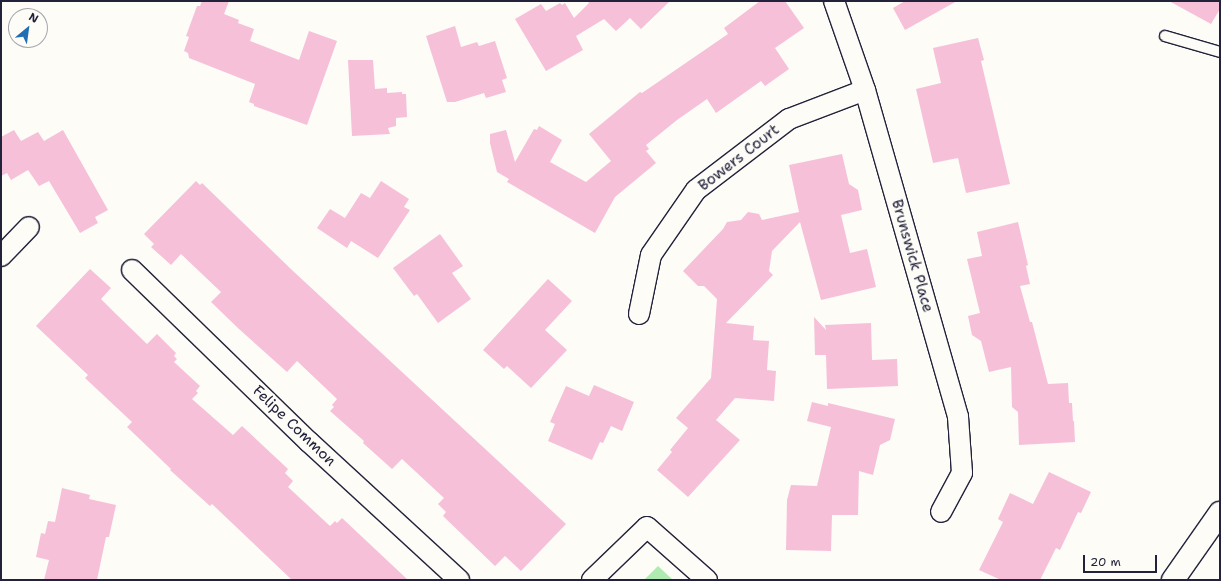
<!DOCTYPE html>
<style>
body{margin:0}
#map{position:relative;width:1221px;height:581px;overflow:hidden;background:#fdfcf7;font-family:"Shantell Sans",sans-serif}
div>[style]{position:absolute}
.green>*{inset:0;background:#afebb1}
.building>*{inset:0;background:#f6c0d9}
.roads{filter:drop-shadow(1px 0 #22223b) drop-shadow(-1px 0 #22223b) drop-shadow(0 1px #22223b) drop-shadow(0 -1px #22223b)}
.lane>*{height:10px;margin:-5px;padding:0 5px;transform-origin:5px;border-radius:5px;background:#fdfcf7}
.street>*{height:20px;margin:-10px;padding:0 10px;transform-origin:10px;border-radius:10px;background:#fdfcf7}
.primary>*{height:22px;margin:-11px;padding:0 11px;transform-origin:11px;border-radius:11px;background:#fdfcf7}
span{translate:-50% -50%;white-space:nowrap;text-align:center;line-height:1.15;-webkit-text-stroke:4px #fdfcf7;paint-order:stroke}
.street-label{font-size:15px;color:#22223b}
.frame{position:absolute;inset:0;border:2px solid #22223b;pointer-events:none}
.north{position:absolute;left:8px;top:8px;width:40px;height:40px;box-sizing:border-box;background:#fdfcf7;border:1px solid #a5a5ac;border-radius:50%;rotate:29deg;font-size:11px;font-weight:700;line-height:16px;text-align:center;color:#22223b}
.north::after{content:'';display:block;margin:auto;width:14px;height:18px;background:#1f6fb2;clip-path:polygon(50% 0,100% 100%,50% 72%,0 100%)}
.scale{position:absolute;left:1083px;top:555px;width:74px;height:18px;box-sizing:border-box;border:2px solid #22223b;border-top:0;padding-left:5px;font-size:12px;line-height:14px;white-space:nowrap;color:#22223b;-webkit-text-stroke:3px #fdfcf7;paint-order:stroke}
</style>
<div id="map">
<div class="green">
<div style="clip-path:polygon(658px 566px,673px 580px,644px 580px)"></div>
</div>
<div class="building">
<div style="clip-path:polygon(202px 1px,229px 1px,224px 14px,239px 20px,238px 23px,254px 29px,250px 41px,299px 60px,309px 31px,337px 41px,307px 125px,254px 106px,254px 104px,249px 102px,255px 84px,189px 58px,188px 53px,184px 51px,189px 37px,186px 36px,197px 6px,200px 6px)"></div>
<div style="clip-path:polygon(587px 1px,670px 1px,641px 29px,630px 18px,616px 31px,604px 19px,576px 36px,583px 50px,546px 71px,515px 19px,541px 4px,546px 11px,560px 3px,562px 5px,565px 3px,574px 18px,589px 3px)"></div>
<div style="clip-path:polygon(760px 1px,785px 1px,804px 28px,775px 48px,789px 69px,765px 86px,761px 81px,716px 113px,707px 99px,677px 120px,646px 145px,649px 149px,646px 151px,656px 163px,615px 197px,595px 233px,507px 182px,509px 179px,497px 172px,490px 143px,490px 134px,506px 130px,515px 162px,534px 129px,537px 130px,539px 126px,562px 140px,550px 162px,586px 182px,611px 161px,589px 134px,640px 92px,642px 93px,728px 34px,724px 28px)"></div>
<div style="clip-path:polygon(905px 1px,957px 1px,905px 30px,893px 8px)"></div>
<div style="clip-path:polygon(1169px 1px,1220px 1px,1220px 9px,1211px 24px)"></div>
<div style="clip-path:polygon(455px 26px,461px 47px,477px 42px,479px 46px,495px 41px,507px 78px,502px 80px,506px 92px,486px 98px,484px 93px,455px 102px,447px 102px,426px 36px)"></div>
<div style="clip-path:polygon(978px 38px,984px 60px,981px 61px,1010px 184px,966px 193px,958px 158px,933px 163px,916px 89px,941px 83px,933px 48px)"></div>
<div style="clip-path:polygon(348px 60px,373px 60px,375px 89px,387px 88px,387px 93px,402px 92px,402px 94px,406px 94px,407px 117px,396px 118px,396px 126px,388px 128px,390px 134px,352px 136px)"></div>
<div style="clip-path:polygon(14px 130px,21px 141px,38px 132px,44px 141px,63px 130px,108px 210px,95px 217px,98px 223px,80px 233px,49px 181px,39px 186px,28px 170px,11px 180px,7px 173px,1px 176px,1px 137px)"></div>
<div style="clip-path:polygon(842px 154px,849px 184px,858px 190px,862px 210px,841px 215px,850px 253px,867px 249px,876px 287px,821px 300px,800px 222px,772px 251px,769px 271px,773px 275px,726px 323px,754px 326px,753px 340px,769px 341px,767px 370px,776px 371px,774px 401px,735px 398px,716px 420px,740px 440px,688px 497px,657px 470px,672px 452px,670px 450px,688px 428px,676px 418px,711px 378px,717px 299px,704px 286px,698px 286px,683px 271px,723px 229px,727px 222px,741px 220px,748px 212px,759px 214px,762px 220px,799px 212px,789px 165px)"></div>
<div style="clip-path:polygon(196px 181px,200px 185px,202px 183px,293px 271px,566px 524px,521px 571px,505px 556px,495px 566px,443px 516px,446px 512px,438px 504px,444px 498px,402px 459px,392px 469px,363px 443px,364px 441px,330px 411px,334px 407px,332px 405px,337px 399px,297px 361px,287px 372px,239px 329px,211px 302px,221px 292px,181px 254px,171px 265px,151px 247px,154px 244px,144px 234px)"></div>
<div style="clip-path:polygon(381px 181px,409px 199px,404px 207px,410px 210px,378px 258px,351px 241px,347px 248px,317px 228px,330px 209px,345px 218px,361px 193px,370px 198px)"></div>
<div style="clip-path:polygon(1018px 222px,1028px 265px,1026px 266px,1030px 284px,1020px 286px,1030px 322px,1032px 322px,1048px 384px,1068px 383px,1069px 403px,1072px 403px,1073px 421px,1074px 421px,1075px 442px,1019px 445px,1018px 412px,1012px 407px,1011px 367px,989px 372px,981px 341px,972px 335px,968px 316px,980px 313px,967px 259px,982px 256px,977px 232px)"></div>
<div style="clip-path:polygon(440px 234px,463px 266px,452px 273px,471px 299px,438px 323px,417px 294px,414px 296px,393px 268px)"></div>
<div style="clip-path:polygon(90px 269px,111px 288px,101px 299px,116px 314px,147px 344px,157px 334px,176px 353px,174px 356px,177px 359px,174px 362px,200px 386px,196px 391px,198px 393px,192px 399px,233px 435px,242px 426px,288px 469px,285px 473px,293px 481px,288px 487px,330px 526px,335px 521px,337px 523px,342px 518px,408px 580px,292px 580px,212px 504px,210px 506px,170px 470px,171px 469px,127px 427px,132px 422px,85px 378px,88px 375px,36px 326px)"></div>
<div style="clip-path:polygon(548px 279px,572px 301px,545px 330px,567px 350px,531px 388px,507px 366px,504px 369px,483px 350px)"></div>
<div style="clip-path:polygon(814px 317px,826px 330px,825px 325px,871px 323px,872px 360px,897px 359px,898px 386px,827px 389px,826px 355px,815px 355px)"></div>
<div style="clip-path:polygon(594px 385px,634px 402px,622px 431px,611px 426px,603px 443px,600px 442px,592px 460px,548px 441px,555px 424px,550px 422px,566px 386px,589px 396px)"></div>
<div style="clip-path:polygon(812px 402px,828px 406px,828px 403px,895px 419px,890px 440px,880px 445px,873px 475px,859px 471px,858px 515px,832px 515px,831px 551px,786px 550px,787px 500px,791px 485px,817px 486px,831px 427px,807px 421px)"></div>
<div style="clip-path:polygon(1049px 472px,1091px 492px,1081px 513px,1078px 512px,1060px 550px,1056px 548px,1040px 580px,1001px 580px,979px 570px,1003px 522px,998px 519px,1010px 493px,1033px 504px)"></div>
<div style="clip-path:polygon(62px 488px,90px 495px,89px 499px,116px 505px,109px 537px,106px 537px,97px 580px,44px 580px,49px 560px,36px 557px,41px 533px,45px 534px,48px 521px,55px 522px)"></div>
</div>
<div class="roads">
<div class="lane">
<div style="left:1165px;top:36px;width:57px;rotate:16.2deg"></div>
</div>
<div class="street">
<div style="left:834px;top:1px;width:94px;rotate:70.8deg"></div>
<div style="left:865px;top:90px;width:340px;rotate:74.1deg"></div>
<div style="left:958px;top:417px;width:56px;rotate:85.9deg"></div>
<div style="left:962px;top:473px;width:44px;rotate:118.3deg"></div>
<div style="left:1px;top:256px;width:40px;rotate:-46deg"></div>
<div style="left:132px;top:270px;width:247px;rotate:44.2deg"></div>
<div style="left:309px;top:442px;width:204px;rotate:42.6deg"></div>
<div style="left:639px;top:314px;width:60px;rotate:-78.5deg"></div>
<div style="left:651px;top:255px;width:79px;rotate:-55.3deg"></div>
<div style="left:696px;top:190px;width:117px;rotate:-37.4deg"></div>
<div style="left:789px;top:119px;width:81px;rotate:-20.9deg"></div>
<div style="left:592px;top:580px;width:76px;rotate:-43.9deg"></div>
<div style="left:647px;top:527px;width:80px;rotate:41.5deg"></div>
</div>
<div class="primary">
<div style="left:1173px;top:580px;width:82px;rotate:-55deg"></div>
</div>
</div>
<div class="street-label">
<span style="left:739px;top:158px;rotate:-38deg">Bowers Court</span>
<span style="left:912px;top:256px;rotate:74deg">Brunswick Place</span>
<span style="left:294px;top:426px;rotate:44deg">Felipe Common</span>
</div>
<div class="frame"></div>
<div class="north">N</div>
<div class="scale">20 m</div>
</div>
